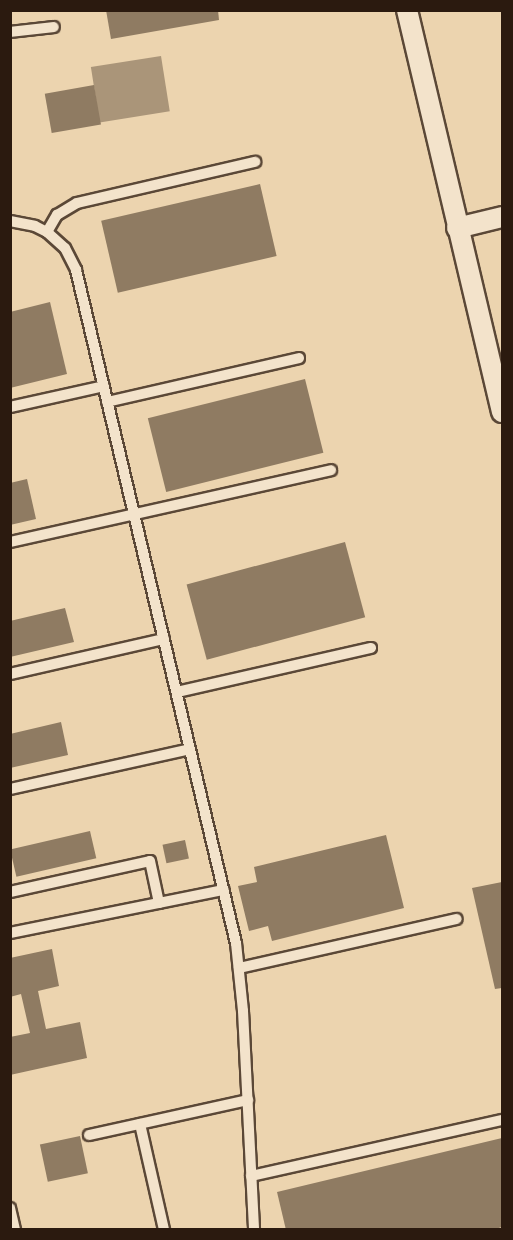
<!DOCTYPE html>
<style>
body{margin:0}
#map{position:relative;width:513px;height:1240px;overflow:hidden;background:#ecd4af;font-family:Alegreya,serif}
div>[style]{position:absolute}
.water>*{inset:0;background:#aa9579;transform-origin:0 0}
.building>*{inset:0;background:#8f7b62;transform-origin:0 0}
.roads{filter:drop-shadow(2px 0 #5b4837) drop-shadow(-2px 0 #5b4837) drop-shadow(0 2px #5b4837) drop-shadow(0 -2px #5b4837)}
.service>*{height:10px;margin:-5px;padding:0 5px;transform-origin:5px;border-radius:5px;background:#f3e3cb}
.minor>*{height:20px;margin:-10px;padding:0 10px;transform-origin:10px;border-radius:10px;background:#f3e3cb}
span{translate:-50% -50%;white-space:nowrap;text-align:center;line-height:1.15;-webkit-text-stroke:6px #f3e3cb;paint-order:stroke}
.frame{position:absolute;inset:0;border:12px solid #2b1a0f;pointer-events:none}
</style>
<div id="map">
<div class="water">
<div style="left:161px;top:56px;width:56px;height:71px;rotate:81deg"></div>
</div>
<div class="building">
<div style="clip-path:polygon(106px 10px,218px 10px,219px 20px,111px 39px)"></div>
<div style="left:94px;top:85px;width:40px;height:50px;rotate:80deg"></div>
<div style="left:260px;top:184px;width:74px;height:163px;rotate:77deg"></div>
<div style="clip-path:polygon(50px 302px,67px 374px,10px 388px,10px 312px)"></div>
<div style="left:305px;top:379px;width:76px;height:162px;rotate:76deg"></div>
<div style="clip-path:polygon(27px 479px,36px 519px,10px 525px,10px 483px)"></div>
<div style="left:345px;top:542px;width:78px;height:164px;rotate:75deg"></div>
<div style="clip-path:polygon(65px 608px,74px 642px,10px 657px,10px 621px)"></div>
<div style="clip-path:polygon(61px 722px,68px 755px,10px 768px,10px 734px)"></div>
<div style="left:90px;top:831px;width:28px;height:82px;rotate:77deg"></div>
<div style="clip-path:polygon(386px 835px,404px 908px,272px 941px,268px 926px,249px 931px,238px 886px,257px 882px,254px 867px)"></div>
<div style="left:185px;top:840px;width:19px;height:23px;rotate:78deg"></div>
<div style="clip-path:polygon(502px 882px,502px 988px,495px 989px,472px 888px)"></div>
<div style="clip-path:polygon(52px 949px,59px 986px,38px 991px,46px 1029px,80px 1022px,87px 1058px,10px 1075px,10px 1037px,30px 1033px,21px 994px,10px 997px,10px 958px)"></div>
<div style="left:80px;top:1136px;width:38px;height:41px;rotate:78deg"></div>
<div style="clip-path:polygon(502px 1138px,502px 1227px,492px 1230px,286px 1230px,277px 1192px)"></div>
</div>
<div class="roads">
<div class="service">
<div style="left:10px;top:32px;width:44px;rotate:-6.5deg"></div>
<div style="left:10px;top:221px;width:25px;rotate:11deg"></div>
<div style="left:35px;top:226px;width:13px;rotate:27deg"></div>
<div style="left:47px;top:232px;width:24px;rotate:42deg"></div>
<div style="left:65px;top:248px;width:25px;rotate:63deg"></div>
<div style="left:76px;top:270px;width:692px;rotate:76.63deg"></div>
<div style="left:236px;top:943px;width:68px;rotate:84.1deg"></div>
<div style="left:243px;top:1011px;width:219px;rotate:87.1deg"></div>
<div style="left:47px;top:232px;width:20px;rotate:-60deg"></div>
<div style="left:57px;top:215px;width:23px;rotate:-31deg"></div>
<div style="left:77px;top:203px;width:183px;rotate:-13deg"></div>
<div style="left:107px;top:402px;width:197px;rotate:-12.9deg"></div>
<div style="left:10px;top:407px;width:96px;rotate:-12.6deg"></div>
<div style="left:10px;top:542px;width:329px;rotate:-12.6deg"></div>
<div style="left:10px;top:674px;width:158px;rotate:-12.8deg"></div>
<div style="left:177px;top:692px;width:199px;rotate:-12.8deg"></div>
<div style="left:10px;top:789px;width:184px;rotate:-12.5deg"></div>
<div style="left:10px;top:892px;width:143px;rotate:-12.5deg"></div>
<div style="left:150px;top:861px;width:43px;rotate:77.9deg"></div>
<div style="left:10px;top:933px;width:218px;rotate:-11.4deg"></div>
<div style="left:239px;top:968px;width:223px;rotate:-12.7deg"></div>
<div style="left:140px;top:1124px;width:109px;rotate:77.2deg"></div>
<div style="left:89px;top:1135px;width:163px;rotate:-12.4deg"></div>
<div style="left:251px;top:1176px;width:257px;rotate:-12.6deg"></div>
<div style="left:10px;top:1208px;width:23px;rotate:77deg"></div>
</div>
<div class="minor">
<div style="left:407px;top:10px;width:413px;rotate:76.7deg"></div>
<div style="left:457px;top:228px;width:46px;rotate:-13.7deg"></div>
</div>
</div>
<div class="frame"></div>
</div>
